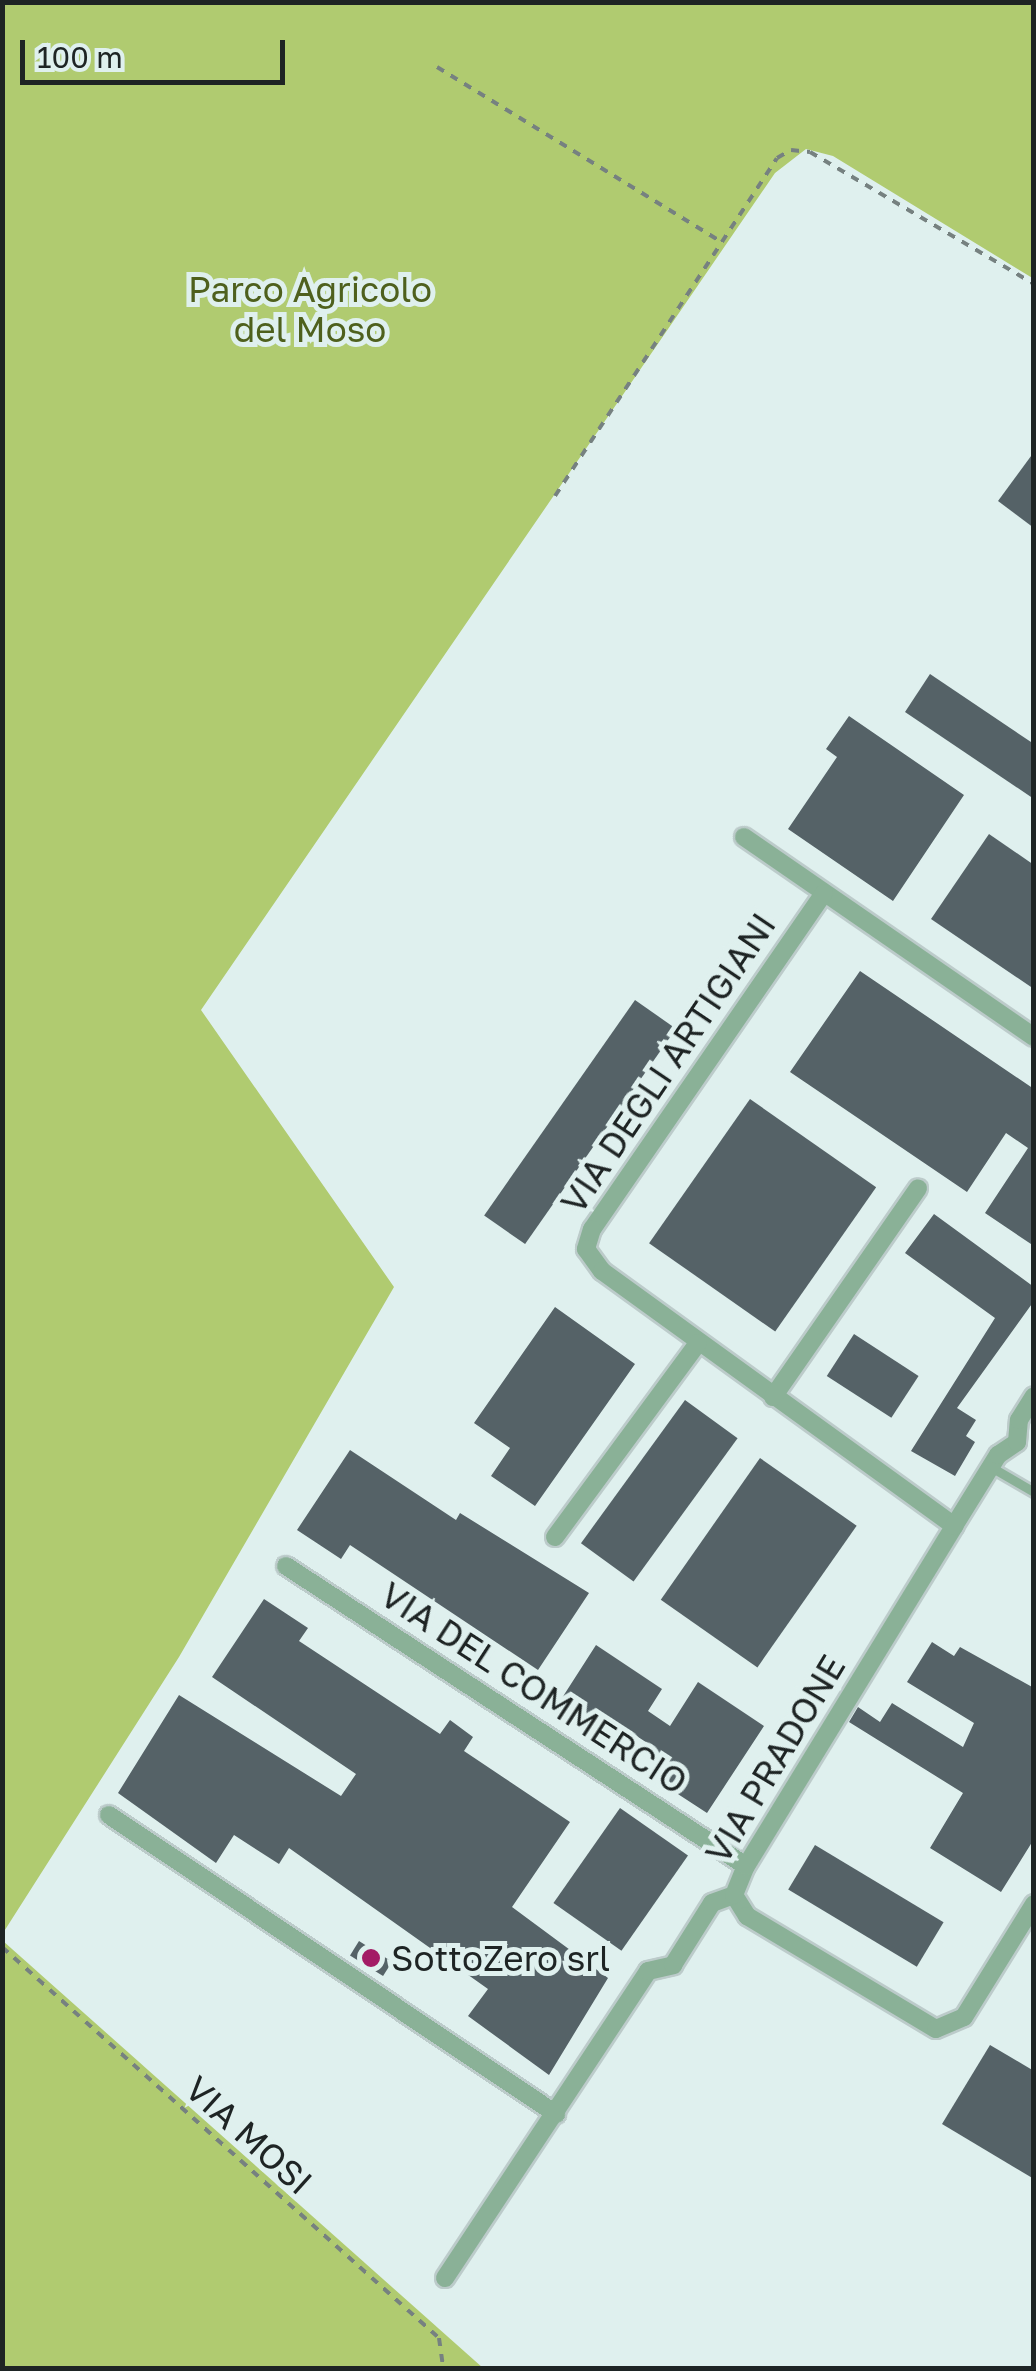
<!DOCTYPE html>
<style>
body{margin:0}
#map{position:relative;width:1036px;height:2371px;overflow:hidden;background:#dff0ee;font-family:"Golos Text",sans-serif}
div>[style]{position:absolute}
.green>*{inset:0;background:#b0cb70}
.building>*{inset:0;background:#556267;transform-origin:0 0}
.path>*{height:4px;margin-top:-2px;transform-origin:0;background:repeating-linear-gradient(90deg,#768180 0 8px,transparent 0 16px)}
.roads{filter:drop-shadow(2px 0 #bccbca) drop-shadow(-2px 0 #bccbca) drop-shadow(0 2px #bccbca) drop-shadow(0 -2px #bccbca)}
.service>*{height:9px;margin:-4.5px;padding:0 4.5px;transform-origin:4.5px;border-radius:4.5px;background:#8ab197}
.minor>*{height:18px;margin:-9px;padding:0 9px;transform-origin:9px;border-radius:9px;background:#8ab197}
.dots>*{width:28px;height:28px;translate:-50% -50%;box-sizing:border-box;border:5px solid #dff0ee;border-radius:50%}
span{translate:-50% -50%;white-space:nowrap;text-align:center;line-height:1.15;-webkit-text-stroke:10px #dff0ee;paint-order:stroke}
.park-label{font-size:35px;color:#4e601d}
.street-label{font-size:35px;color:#1e2424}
.poi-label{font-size:35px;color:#1e2424}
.left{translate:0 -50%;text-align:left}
.frame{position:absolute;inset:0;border:5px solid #1e2424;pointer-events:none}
.scale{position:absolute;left:20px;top:40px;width:265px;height:45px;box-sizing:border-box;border:5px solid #1e2424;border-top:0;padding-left:12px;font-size:30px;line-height:35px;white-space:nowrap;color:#1e2424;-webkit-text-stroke:8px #dff0ee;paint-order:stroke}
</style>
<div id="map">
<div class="green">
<div style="clip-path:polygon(3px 2px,1033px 3px,1034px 279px,833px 156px,806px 149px,775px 173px,201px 1010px,394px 1287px,179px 1657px,3px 1933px)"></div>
<div style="clip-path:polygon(3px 1941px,483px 2368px,3px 2368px)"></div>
</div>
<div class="building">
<div style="clip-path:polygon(1034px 452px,1034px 528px,998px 501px)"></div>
<div style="clip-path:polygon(930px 674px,1034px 744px,1034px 799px,905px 712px)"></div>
<div style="clip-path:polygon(849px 716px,964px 795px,893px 901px,788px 829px,837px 757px,826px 749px)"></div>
<div style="clip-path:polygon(989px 834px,1034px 865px,1034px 989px,931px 919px)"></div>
<div style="clip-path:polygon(860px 971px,1034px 1089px,1034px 1246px,985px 1213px,1028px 1148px,1006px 1133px,967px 1192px,790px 1072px)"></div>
<div style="left:635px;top:1000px;width:50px;height:263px;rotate:35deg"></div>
<div style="left:750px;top:1099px;width:154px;height:176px;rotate:35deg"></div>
<div style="clip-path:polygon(934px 1214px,1034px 1287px,1034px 1301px,957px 1408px,976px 1420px,966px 1436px,975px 1442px,955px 1476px,911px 1451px,995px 1318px,905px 1253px)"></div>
<div style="clip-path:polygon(555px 1307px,635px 1364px,535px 1506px,491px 1476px,510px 1448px,474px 1423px)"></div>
<div style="left:854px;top:1334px;width:77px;height:50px;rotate:33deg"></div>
<div style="left:685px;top:1400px;width:65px;height:177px;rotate:36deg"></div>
<div style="clip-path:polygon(350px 1450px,456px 1520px,460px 1513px,589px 1593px,538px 1670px,350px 1545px,341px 1559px,297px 1530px)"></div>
<div style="left:760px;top:1458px;width:118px;height:173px;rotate:35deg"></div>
<div style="clip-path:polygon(264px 1599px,308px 1628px,299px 1641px,440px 1734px,450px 1720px,473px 1737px,464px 1751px,570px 1822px,512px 1907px,608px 1978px,549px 2075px,468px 2016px,488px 1989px,289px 1848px,279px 1864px,234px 1835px,216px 1863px,118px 1793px,179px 1695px,341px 1796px,356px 1774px,212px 1677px)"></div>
<div style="clip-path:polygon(932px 1642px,954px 1656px,960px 1647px,1034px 1688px,1034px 1839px,1001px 1892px,930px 1848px,963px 1793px,849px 1722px,858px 1707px,880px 1722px,892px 1703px,963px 1747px,974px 1723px,907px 1682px)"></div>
<div style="clip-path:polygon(596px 1645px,662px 1689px,648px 1711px,670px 1726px,698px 1682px,764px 1726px,707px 1813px,641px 1770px,655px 1748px,632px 1733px,618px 1755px,553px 1712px)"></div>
<div style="left:620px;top:1808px;width:83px;height:116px;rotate:35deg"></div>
<div style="left:815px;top:1845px;width:150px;height:52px;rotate:31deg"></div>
<div style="left:359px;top:1941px;width:39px;height:17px;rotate:32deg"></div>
<div style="clip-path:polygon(990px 2045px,1034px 2071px,1034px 2179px,942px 2124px)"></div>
</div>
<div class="path">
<div style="left:437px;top:67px;width:334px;rotate:31.6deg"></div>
<div style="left:555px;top:496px;width:404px;rotate:-56.7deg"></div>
<div style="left:777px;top:158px;width:16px;rotate:-30deg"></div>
<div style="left:791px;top:150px;width:19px;rotate:6deg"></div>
<div style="left:810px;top:152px;width:260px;rotate:30.5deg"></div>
<div style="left:2px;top:1947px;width:586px;rotate:41.82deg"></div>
<div style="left:439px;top:2338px;width:30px;rotate:82deg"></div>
</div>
<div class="roads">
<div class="service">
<div style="left:991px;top:1467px;width:50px;rotate:30.2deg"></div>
</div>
<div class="minor">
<div style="left:744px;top:837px;width:352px;rotate:34.6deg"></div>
<div style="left:824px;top:893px;width:408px;rotate:124.6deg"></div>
<div style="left:592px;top:1229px;width:21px;rotate:107deg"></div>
<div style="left:586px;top:1249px;width:27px;rotate:54deg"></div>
<div style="left:602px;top:1271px;width:435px;rotate:35.9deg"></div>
<div style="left:773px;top:1397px;width:254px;rotate:-55.2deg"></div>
<div style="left:555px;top:1537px;width:241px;rotate:-53.6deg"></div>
<div style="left:286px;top:1566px;width:549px;rotate:33.11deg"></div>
<div style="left:109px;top:1815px;width:538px;rotate:33.78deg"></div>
<div style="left:734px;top:1895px;width:25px;rotate:58deg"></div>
<div style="left:747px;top:1916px;width:220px;rotate:30.9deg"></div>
<div style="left:936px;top:2029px;width:30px;rotate:-23deg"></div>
<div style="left:964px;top:2017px;width:133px;rotate:-58.2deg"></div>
<div style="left:445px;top:2278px;width:368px;rotate:-56.5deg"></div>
<div style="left:648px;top:1971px;width:26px;rotate:-13deg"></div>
<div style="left:673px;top:1965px;width:73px;rotate:-57.8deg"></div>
<div style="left:712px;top:1903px;width:23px;rotate:-20deg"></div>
<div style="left:734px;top:1895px;width:31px;rotate:-68deg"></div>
<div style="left:746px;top:1866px;width:399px;rotate:-58.5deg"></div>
<div style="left:954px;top:1526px;width:84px;rotate:-58.2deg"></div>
<div style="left:998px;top:1455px;width:23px;rotate:-34deg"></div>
<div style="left:1017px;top:1442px;width:22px;rotate:-85deg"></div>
<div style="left:1019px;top:1420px;width:28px;rotate:-58deg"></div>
</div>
</div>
<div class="dots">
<div style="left:371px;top:1958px;background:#a31b65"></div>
</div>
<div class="park-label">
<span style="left:310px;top:309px">Parco Agricolo<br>del Moso</span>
</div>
<div class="street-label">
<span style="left:668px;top:1063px;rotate:-56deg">VIA DEGLI ARTIGIANI</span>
<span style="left:534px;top:1688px;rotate:33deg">VIA DEL COMMERCIO</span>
<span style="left:775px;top:1759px;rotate:-59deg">VIA PRADONE</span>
<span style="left:249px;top:2135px;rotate:42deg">VIA MOSI</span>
</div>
<div class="poi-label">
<span class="left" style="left:391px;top:1958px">SottoZero srl</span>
</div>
<div class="frame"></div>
<div class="scale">100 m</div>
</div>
